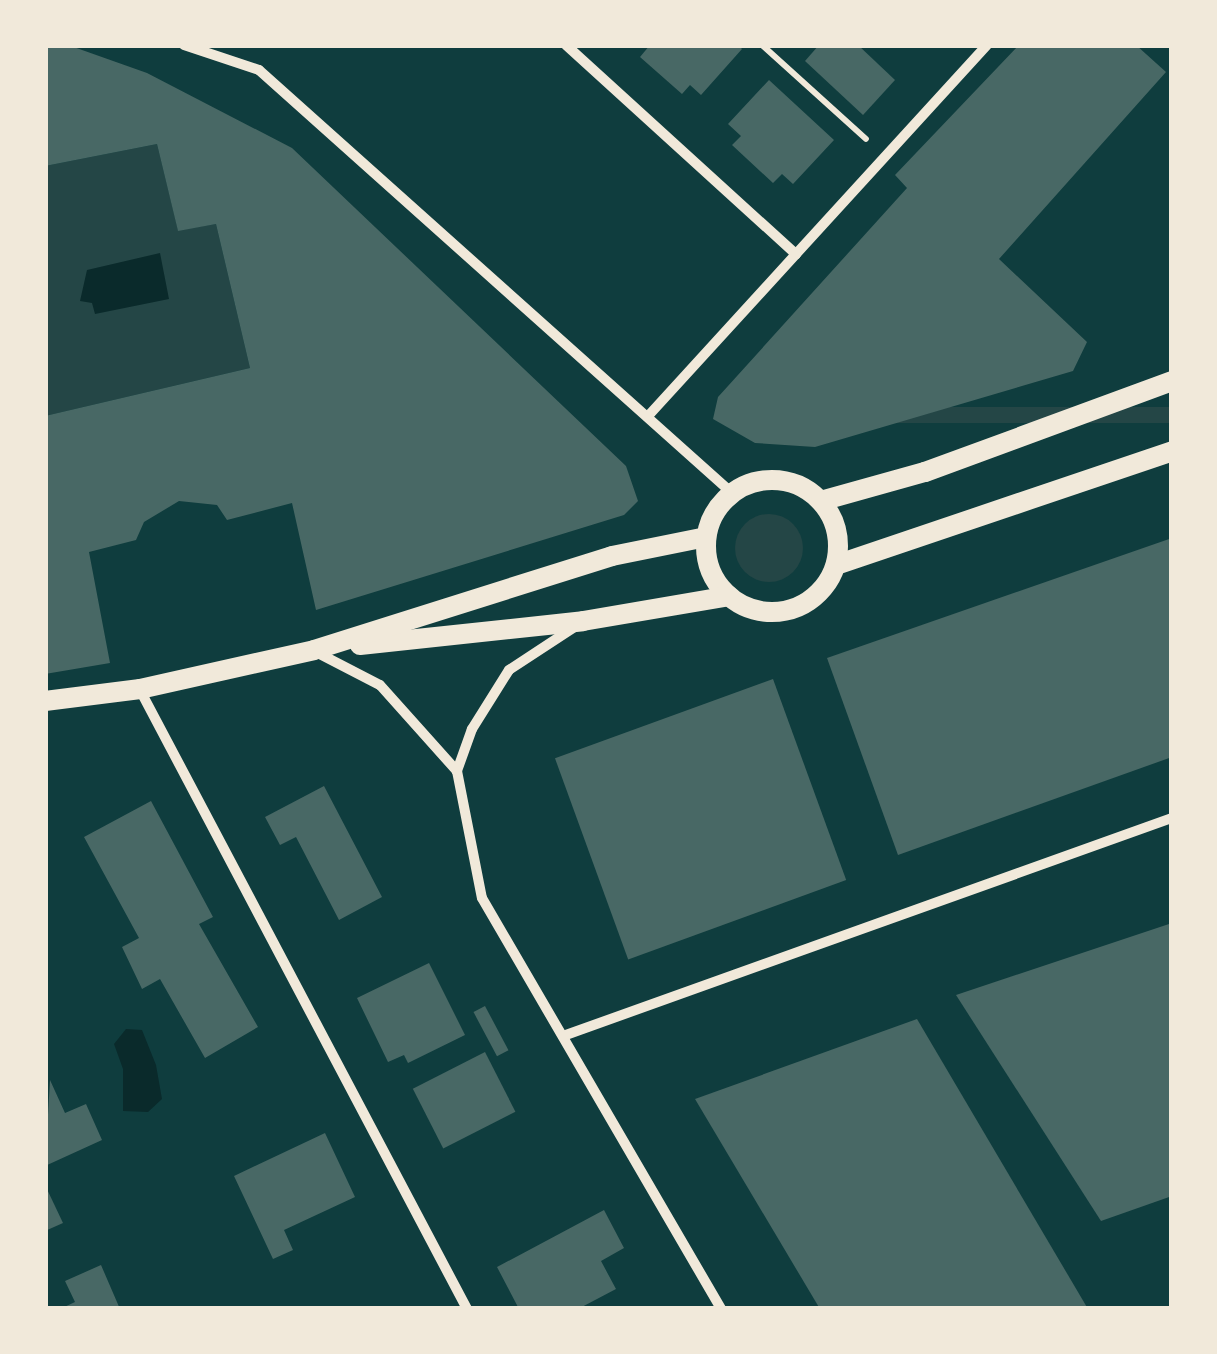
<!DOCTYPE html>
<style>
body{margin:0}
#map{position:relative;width:1217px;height:1354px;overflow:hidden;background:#0f3d3e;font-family:Helvetica,sans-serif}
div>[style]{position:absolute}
.green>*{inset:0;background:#244646;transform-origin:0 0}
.round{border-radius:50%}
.water>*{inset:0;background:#0a2a2b}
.building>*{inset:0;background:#486865;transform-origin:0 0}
.path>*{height:6px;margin:-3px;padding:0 3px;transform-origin:3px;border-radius:3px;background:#f1e9da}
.minor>*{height:10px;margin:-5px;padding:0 5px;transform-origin:5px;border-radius:5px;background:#f1e9da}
.secondary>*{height:20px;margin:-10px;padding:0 10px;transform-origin:10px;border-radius:10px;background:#f1e9da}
.secondary>.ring{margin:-10px;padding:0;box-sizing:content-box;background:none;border:20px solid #f1e9da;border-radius:50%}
span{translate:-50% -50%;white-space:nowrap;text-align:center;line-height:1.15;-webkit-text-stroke:10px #f1e9da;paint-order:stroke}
.frame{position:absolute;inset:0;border:48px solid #f1e9da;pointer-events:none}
</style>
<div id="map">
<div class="green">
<div style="clip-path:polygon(157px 144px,178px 230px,216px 224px,250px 368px,45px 416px,45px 166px)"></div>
<div style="left:1172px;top:407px;width:16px;height:339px;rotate:90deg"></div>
<div class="round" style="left:735px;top:514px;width:68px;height:68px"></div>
</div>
<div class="water">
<div style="clip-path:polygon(160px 253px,169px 299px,95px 314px,92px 303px,80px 301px,87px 270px)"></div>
<div style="clip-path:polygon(126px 1029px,142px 1030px,156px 1065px,162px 1099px,148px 1112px,123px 1111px,123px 1069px,114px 1044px)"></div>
</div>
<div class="building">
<div style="clip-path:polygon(45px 45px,68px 45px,147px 73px,292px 148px,626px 466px,638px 501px,624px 515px,316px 610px,292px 503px,227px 520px,217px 505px,179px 501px,144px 522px,136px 540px,89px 552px,110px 663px,45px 674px,45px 416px,250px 368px,216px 224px,178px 231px,157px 144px,45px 166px)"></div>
<div style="clip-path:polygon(650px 45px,738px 45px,742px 49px,701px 95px,690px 85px,682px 94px,640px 57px)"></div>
<div style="clip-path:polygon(819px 45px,858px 45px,895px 80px,863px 115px,805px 61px)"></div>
<div style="clip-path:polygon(1019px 45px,1136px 45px,1166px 72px,999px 259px,1087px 342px,1073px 371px,815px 447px,755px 443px,713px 419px,718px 397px,907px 188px,895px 175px)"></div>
<div style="clip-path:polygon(769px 80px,834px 140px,793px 184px,782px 174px,773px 183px,732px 145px,741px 136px,728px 124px)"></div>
<div style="clip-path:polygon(1172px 538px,1172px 757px,898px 855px,827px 658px)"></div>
<div style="left:773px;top:679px;width:214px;height:232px;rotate:70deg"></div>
<div style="clip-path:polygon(324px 786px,382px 897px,339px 920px,296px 837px,280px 845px,265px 817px)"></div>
<div style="clip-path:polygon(151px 801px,213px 917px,199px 924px,258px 1027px,205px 1058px,160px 979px,142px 989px,122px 947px,139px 938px,84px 837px)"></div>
<div style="clip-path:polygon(1172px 923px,1172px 1196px,1101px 1221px,956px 995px)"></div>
<div style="clip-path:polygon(429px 963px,465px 1035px,408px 1063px,404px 1055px,388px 1062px,357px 998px)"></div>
<div style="left:485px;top:1006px;width:50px;height:13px;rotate:62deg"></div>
<div style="clip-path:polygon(917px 1019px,1088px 1309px,820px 1309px,695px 1099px)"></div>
<div style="left:485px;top:1052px;width:67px;height:81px;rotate:63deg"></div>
<div style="clip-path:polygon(50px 1080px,65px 1113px,86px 1104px,102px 1140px,45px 1166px)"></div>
<div style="clip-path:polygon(325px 1133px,355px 1197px,284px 1230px,293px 1250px,273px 1259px,234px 1176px)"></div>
<div style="clip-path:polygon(45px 1185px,63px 1223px,45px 1231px)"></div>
<div style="clip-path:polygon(604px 1210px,624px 1248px,601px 1261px,616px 1289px,578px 1309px,519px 1309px,497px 1267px)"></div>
<div style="clip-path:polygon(101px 1265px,120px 1309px,60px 1309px,75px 1302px,65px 1281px)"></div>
</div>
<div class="path">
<div style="left:762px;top:45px;width:140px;rotate:42.1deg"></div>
</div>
<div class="minor">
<div style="left:184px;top:45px;width:79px;rotate:18.4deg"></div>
<div style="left:259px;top:70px;width:635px;rotate:41.81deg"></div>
<div style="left:566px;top:45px;width:311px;rotate:42.3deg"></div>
<div style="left:649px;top:415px;width:501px;rotate:-47.59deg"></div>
<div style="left:576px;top:626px;width:80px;rotate:146.7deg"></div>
<div style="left:509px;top:670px;width:70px;rotate:122.1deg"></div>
<div style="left:472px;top:729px;width:45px;rotate:109.7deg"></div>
<div style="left:457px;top:771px;width:129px;rotate:78.9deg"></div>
<div style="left:482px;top:898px;width:475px;rotate:59.8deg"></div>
<div style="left:314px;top:651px;width:74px;rotate:27.3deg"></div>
<div style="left:380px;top:685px;width:115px;rotate:48.2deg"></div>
<div style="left:140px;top:690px;width:700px;rotate:62.15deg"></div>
<div style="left:563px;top:1036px;width:647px;rotate:-19.7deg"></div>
</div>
<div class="secondary">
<div class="ring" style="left:706px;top:480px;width:112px;height:112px"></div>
<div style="left:821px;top:501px;width:108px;rotate:-15.6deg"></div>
<div style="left:925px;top:472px;width:263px;rotate:-20.2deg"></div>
<div style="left:836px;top:565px;width:355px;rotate:-18.7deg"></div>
<div style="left:360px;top:645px;width:224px;rotate:-6.1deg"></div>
<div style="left:583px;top:621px;width:148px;rotate:-9.7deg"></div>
<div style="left:45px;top:701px;width:96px;rotate:-7.2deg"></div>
<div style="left:140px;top:689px;width:178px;rotate:-12.6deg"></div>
<div style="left:314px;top:650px;width:312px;rotate:-17.5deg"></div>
<div style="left:612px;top:556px;width:96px;rotate:-11.4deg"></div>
</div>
<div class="frame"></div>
</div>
